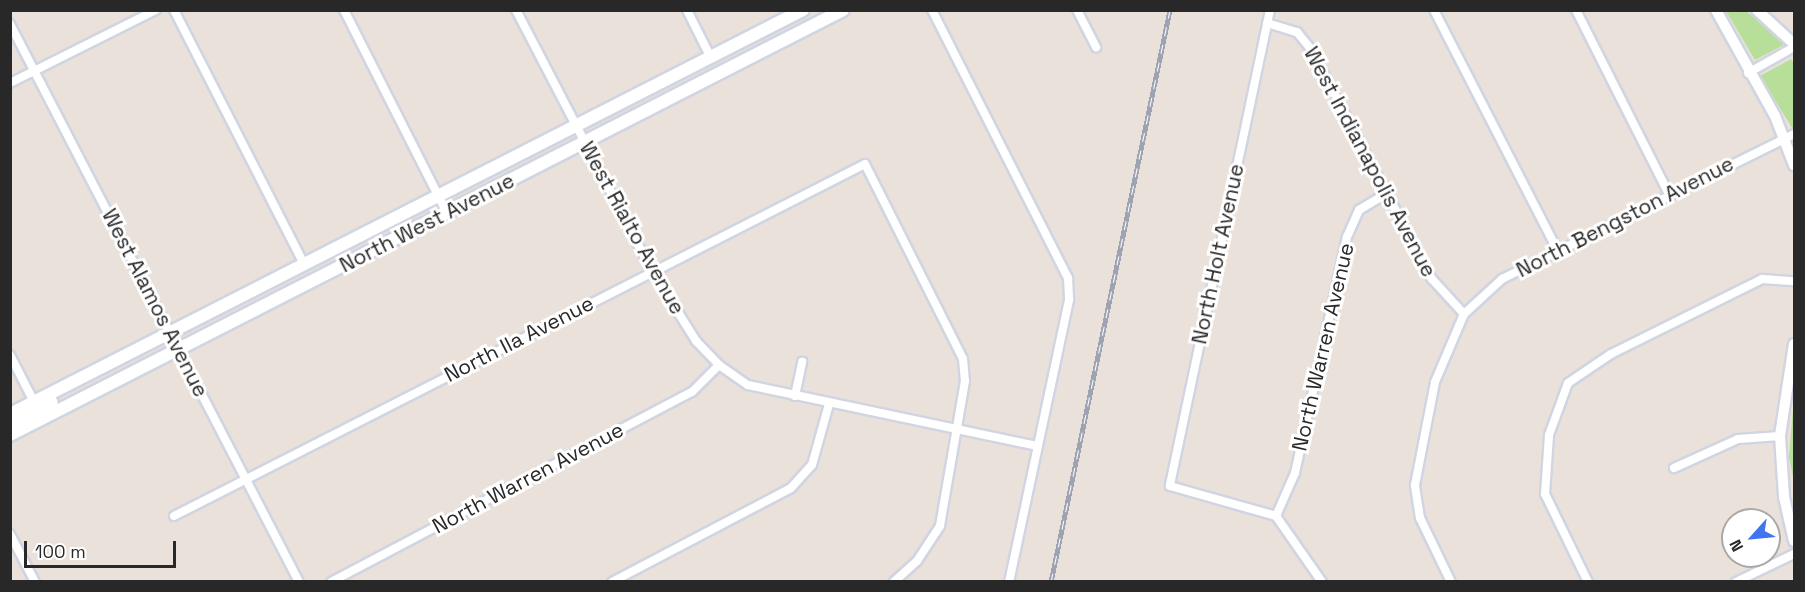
<!DOCTYPE html>
<style>
body{margin:0}
#map{position:relative;width:1805px;height:592px;overflow:hidden;background:#eae2da;font-family:"Space Grotesk",sans-serif}
div>[style]{position:absolute}
.green>*{inset:0;background:#b8df99}
.roads{filter:drop-shadow(2px 0 #d0d5e1) drop-shadow(-2px 0 #d0d5e1) drop-shadow(0 2px #d0d5e1) drop-shadow(0 -2px #d0d5e1)}
.minor>*{height:8px;margin:-4px;padding:0 4px;transform-origin:4px;border-radius:4px;background:#fff}
.tertiary>*{height:10px;margin:-5px;padding:0 5px;transform-origin:5px;border-radius:5px;background:#fff}
.secondary>*{height:12px;margin:-6px;padding:0 6px;transform-origin:6px;border-radius:6px;background:#fff}
.rail>*{height:5px;margin-top:-2.5px;transform-origin:0;background:repeating-linear-gradient(90deg,#fff 0 9px,#9ea3b2 0 18px);box-sizing:border-box;border-block:2px solid #9ea3b2}
span{translate:-50% -50%;white-space:nowrap;text-align:center;line-height:1.15;-webkit-text-stroke:6px #fff;paint-order:stroke}
.street-label{font-size:21px;color:#282828}
.frame{position:absolute;inset:0;border:12px solid #282828;pointer-events:none}
.north{position:absolute;left:1721px;top:508px;width:60px;height:60px;box-sizing:border-box;background:#fff;border:2px solid #a9a9a9;border-radius:50%;rotate:243deg;font-size:16px;font-weight:700;line-height:24px;text-align:center;color:#282828}
.north::after{content:'';display:block;margin:auto;width:21px;height:27px;background:#4174f1;clip-path:polygon(50% 0,100% 100%,50% 72%,0 100%)}
.scale{position:absolute;left:24px;top:541px;width:152px;height:27px;box-sizing:border-box;border:3px solid #282828;border-top:0;padding-left:8px;font-size:18px;line-height:21px;white-space:nowrap;color:#282828;-webkit-text-stroke:4px #fff;paint-order:stroke}
</style>
<div id="map">
<div class="green">
<div style="clip-path:polygon(1726px 11px,1746px 11px,1787px 43px,1755px 60px)"></div>
<div style="clip-path:polygon(1791px 59px,1794px 63px,1794px 131px,1760px 76px)"></div>
<div style="clip-path:polygon(1794px 397px,1794px 482px,1789px 457px)"></div>
</div>
<div class="roads">
<div class="minor">
<div style="left:174px;top:10px;width:285px;rotate:62.9deg"></div>
<div style="left:344px;top:10px;width:228px;rotate:63.1deg"></div>
<div style="left:516px;top:10px;width:294px;rotate:62.5deg"></div>
<div style="left:652px;top:271px;width:83px;rotate:57.8deg"></div>
<div style="left:696px;top:341px;width:33px;rotate:46deg"></div>
<div style="left:719px;top:365px;width:35px;rotate:35deg"></div>
<div style="left:748px;top:385px;width:295px;rotate:11.9deg"></div>
<div style="left:687px;top:10px;width:54px;rotate:63.4deg"></div>
<div style="left:932px;top:10px;width:301px;rotate:63.1deg"></div>
<div style="left:1068px;top:278px;width:22px;rotate:87deg"></div>
<div style="left:1069px;top:300px;width:288px;rotate:102deg"></div>
<div style="left:1077px;top:10px;width:42px;rotate:62.8deg"></div>
<div style="left:1270px;top:10px;width:486px;rotate:101.9deg"></div>
<div style="left:1170px;top:486px;width:110px;rotate:15.8deg"></div>
<div style="left:1276px;top:516px;width:80px;rotate:55.1deg"></div>
<div style="left:1434px;top:10px;width:271px;rotate:62.8deg"></div>
<div style="left:1576px;top:10px;width:206px;rotate:63.2deg"></div>
<div style="left:1267px;top:23px;width:31px;rotate:17deg"></div>
<div style="left:1297px;top:32px;width:22px;rotate:51deg"></div>
<div style="left:1311px;top:49px;width:260px;rotate:62.3deg"></div>
<div style="left:1432px;top:279px;width:47px;rotate:47.6deg"></div>
<div style="left:10px;top:24px;width:628px;rotate:62.62deg"></div>
<div style="left:1748px;top:73px;width:53px;rotate:-29.5deg"></div>
<div style="left:10px;top:83px;width:163px;rotate:-26.6deg"></div>
<div style="left:10px;top:355px;width:53px;rotate:62.9deg"></div>
<div style="left:795px;top:396px;width:35px;rotate:-78deg"></div>
<div style="left:1674px;top:468px;width:70px;rotate:-24.4deg"></div>
<div style="left:1738px;top:439px;width:42px;rotate:-4.1deg"></div>
<div style="left:174px;top:516px;width:775px;rotate:-26.99deg"></div>
<div style="left:865px;top:164px;width:218px;rotate:63.3deg"></div>
<div style="left:963px;top:359px;width:22px;rotate:85deg"></div>
<div style="left:965px;top:381px;width:147px;rotate:99.8deg"></div>
<div style="left:940px;top:526px;width:42px;rotate:123.3deg"></div>
<div style="left:917px;top:561px;width:31px;rotate:138deg"></div>
<div style="left:1276px;top:516px;width:47px;rotate:-66.2deg"></div>
<div style="left:1295px;top:473px;width:242px;rotate:-77.6deg"></div>
<div style="left:1347px;top:237px;width:30px;rotate:-66deg"></div>
<div style="left:1359px;top:210px;width:33px;rotate:-31deg"></div>
<div style="left:10px;top:534px;width:54px;rotate:62.5deg"></div>
<div style="left:331px;top:582px;width:408px;rotate:-27.8deg"></div>
<div style="left:692px;top:392px;width:38px;rotate:-45deg"></div>
<div style="left:612px;top:582px;width:202px;rotate:-27.7deg"></div>
<div style="left:791px;top:488px;width:31px;rotate:-48deg"></div>
<div style="left:812px;top:465px;width:63px;rotate:-74.4deg"></div>
<div style="left:1451px;top:582px;width:71px;rotate:-115.8deg"></div>
<div style="left:1420px;top:518px;width:33px;rotate:-99deg"></div>
<div style="left:1415px;top:485px;width:105px;rotate:-79deg"></div>
<div style="left:1435px;top:382px;width:74px;rotate:-66.9deg"></div>
<div style="left:1464px;top:314px;width:52px;rotate:-42.6deg"></div>
<div style="left:1502px;top:279px;width:326px;rotate:-26.4deg"></div>
<div style="left:1588px;top:582px;width:98px;rotate:-116deg"></div>
<div style="left:1545px;top:494px;width:59px;rotate:-86.1deg"></div>
<div style="left:1549px;top:435px;width:55px;rotate:-69.9deg"></div>
<div style="left:1568px;top:383px;width:52px;rotate:-34deg"></div>
<div style="left:1611px;top:354px;width:169px;rotate:-26.4deg"></div>
<div style="left:1762px;top:279px;width:32px;rotate:4deg"></div>
<div style="left:1736px;top:582px;width:64px;rotate:-25.8deg"></div>
</div>
<div class="tertiary">
<div style="left:1716px;top:10px;width:121px;rotate:60.9deg"></div>
<div style="left:1775px;top:116px;width:53px;rotate:68.8deg"></div>
<div style="left:1757px;top:10px;width:50px;rotate:42.6deg"></div>
<div style="left:1794px;top:344px;width:93px;rotate:98.7deg"></div>
<div style="left:1780px;top:436px;width:61px;rotate:86.2deg"></div>
<div style="left:1784px;top:497px;width:45px;rotate:77.2deg"></div>
</div>
<div class="secondary">
<div style="left:10px;top:414px;width:890px;rotate:-27deg"></div>
<div style="left:10px;top:424px;width:47px;rotate:-27.6deg"></div>
<div style="left:10px;top:435px;width:935px;rotate:-27.03deg"></div>
</div>
</div>
<div class="rail">
<div style="left:1051px;top:582px;width:584px;rotate:-78.25deg"></div>
</div>
<div class="street-label">
<span style="left:1370px;top:162px;rotate:62deg">West Indianapolis Avenue</span>
<span style="left:1625px;top:217px;rotate:-27deg">North Bengston Avenue</span>
<span style="left:427px;top:223px;rotate:-27deg">North West Avenue</span>
<span style="left:632px;top:228px;rotate:61deg">West Rialto Avenue</span>
<span style="left:1218px;top:254px;rotate:-78deg">North Holt Avenue</span>
<span style="left:155px;top:303px;rotate:63deg">West Alamos Avenue</span>
<span style="left:519px;top:339px;rotate:-27deg">North Ila Avenue</span>
<span style="left:1323px;top:347px;rotate:-77deg">North Warren Avenue</span>
<span style="left:528px;top:478px;rotate:-28deg">North Warren Avenue</span>
</div>
<div class="frame"></div>
<div class="north">N</div>
<div class="scale">100 m</div>
</div>
